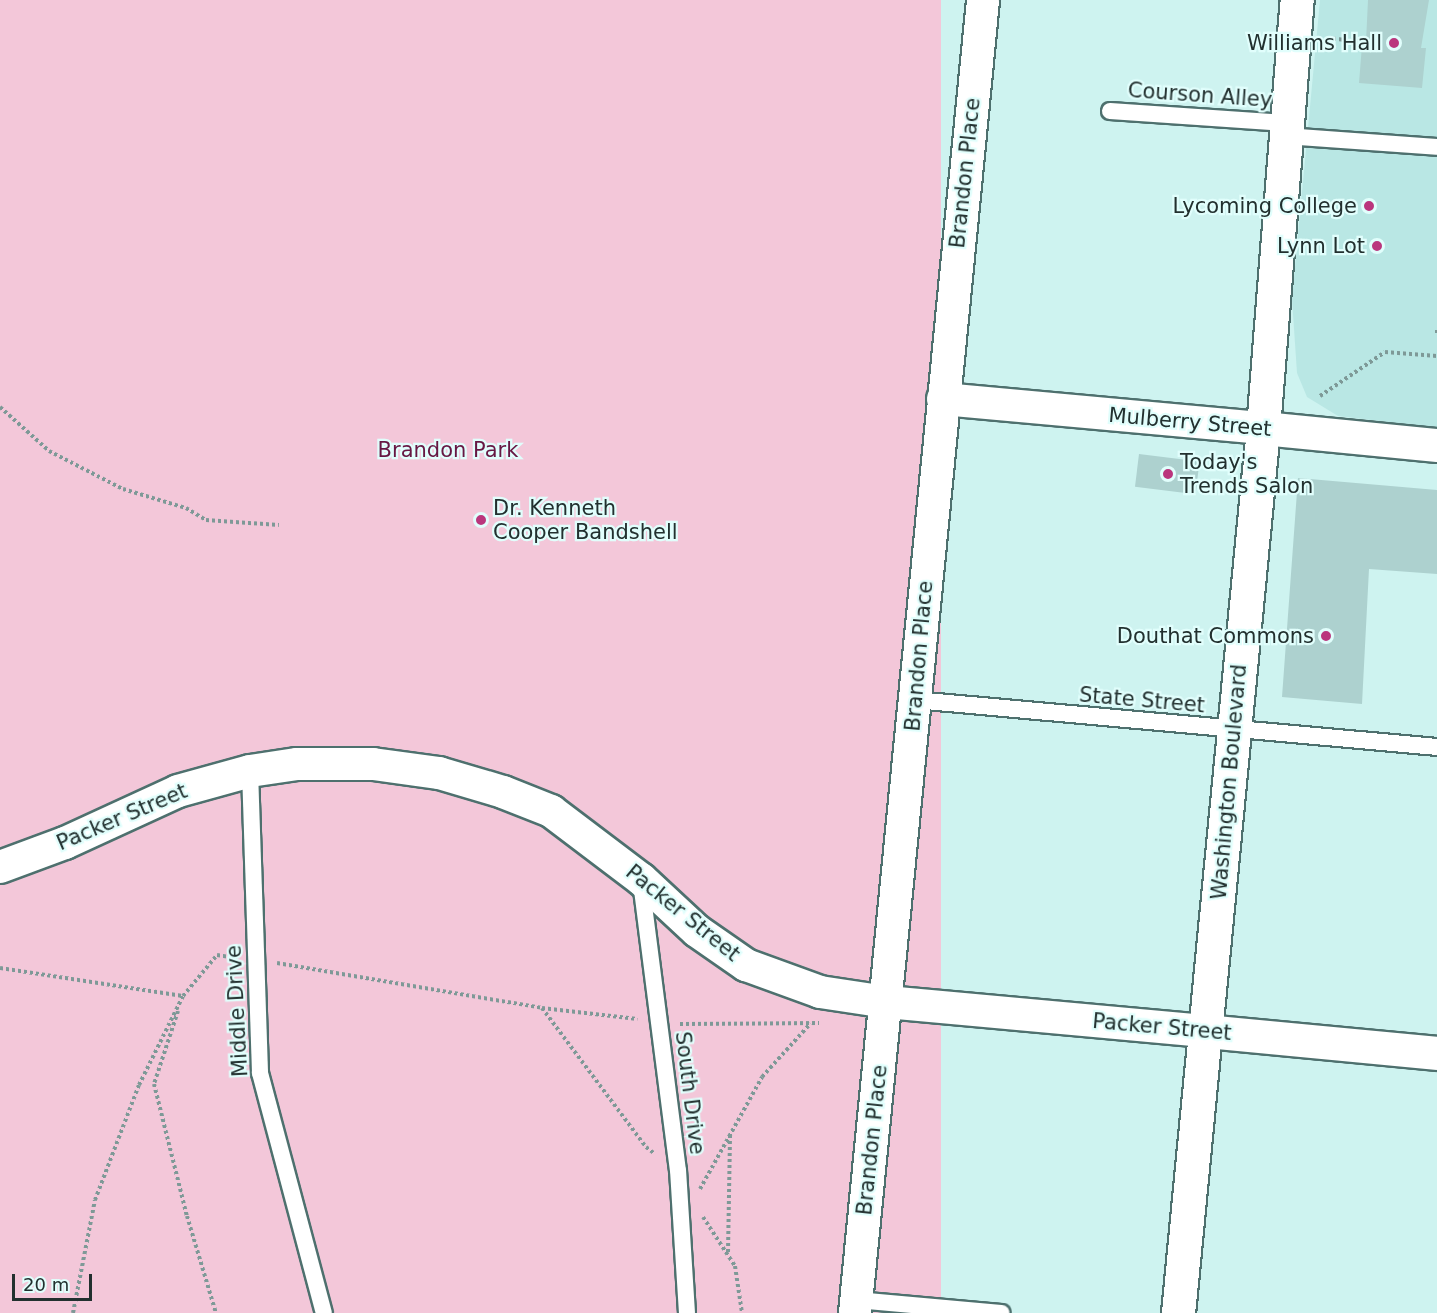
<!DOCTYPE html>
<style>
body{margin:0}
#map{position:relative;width:1437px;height:1313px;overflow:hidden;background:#cef3f0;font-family:"DejaVu Sans",sans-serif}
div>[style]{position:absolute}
.built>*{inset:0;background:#b9e7e4}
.green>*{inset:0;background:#f3c7d9;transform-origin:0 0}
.building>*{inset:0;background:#add1cf;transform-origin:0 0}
.path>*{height:4px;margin-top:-2px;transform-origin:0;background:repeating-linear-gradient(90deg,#7e9997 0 3px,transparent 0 6px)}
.roads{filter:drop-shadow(2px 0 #4e706e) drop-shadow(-2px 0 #4e706e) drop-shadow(0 2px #4e706e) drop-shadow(0 -2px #4e706e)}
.service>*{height:16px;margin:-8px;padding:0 8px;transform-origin:8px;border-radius:8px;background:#fff}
.minor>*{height:32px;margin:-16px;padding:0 16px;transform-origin:16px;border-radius:16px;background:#fff}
.tertiary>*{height:33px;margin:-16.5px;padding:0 16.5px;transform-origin:16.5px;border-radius:16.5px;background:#fff}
.primary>*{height:33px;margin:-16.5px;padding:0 16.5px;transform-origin:16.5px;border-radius:16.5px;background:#fff}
.dots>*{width:16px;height:16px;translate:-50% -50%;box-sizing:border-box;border:3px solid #e1fefc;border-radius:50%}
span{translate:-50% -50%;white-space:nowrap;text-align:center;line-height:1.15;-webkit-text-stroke:4.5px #e1fefc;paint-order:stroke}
.poi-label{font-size:21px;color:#22302f}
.right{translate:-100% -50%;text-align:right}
.left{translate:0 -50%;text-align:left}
.street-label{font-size:21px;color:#22302f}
.park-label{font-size:21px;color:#671743}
.scale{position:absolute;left:12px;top:1274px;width:80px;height:27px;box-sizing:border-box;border:3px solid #22302f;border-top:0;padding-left:8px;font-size:18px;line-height:21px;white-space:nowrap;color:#22302f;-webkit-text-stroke:4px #e1fefc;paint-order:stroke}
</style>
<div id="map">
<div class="built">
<div style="clip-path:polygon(1320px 0,1437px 0,1437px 428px,1338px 416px,1307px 397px,1297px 373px,1292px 299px)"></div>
</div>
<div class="green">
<div style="left:0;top:0;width:941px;height:1313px"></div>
</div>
<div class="building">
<div style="clip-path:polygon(1368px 0,1429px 0,1421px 48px,1426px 48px,1422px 88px,1359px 83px,1362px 45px,1366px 42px)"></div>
<div style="left:1139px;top:454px;width:61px;height:33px;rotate:7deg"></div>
<div style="clip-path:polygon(1298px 478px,1437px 490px,1437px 574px,1369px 569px,1362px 704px,1282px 697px)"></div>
</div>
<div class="path">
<div style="left:1327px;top:38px;width:39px;rotate:6deg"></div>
<div style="left:1437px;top:330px;width:4px;rotate:90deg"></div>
<div style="left:1320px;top:396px;width:78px;rotate:-34.1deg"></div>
<div style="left:1385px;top:352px;width:52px;rotate:4.4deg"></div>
<div style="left:0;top:407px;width:66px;rotate:41.9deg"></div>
<div style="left:49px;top:451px;width:83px;rotate:27.2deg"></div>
<div style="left:123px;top:489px;width:66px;rotate:16.8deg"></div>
<div style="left:186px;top:508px;width:23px;rotate:31deg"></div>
<div style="left:206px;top:520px;width:73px;rotate:3.9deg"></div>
<div style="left:277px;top:963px;width:269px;rotate:9.6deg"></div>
<div style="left:542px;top:1008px;width:96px;rotate:6.6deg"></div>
<div style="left:0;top:968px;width:185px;rotate:8.7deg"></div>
<div style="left:542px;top:1008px;width:174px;rotate:53.2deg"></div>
<div style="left:646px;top:1147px;width:11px;rotate:38deg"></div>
<div style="left:178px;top:1011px;width:77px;rotate:108.2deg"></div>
<div style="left:154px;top:1084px;width:136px;rotate:76deg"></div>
<div style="left:187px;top:1216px;width:101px;rotate:73.4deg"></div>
<div style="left:680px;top:1024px;width:139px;rotate:-0.4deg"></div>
<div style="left:700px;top:1189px;width:128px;rotate:-61deg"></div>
<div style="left:762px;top:1077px;width:72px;rotate:-47.8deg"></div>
<div style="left:703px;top:1217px;width:59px;rotate:56.9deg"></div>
<div style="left:735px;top:1266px;width:48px;rotate:81.5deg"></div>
<div style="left:728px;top:1252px;width:119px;rotate:-89deg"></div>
<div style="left:73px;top:1313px;width:115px;rotate:-79deg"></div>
<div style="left:95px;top:1200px;width:123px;rotate:-69.1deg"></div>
<div style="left:139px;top:1085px;width:99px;rotate:-63.7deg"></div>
<div style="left:183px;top:996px;width:53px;rotate:-50.3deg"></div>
<div style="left:217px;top:955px;width:20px;rotate:9deg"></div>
</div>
<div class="roads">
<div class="service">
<div style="left:1110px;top:111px;width:176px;rotate:3.9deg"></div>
<div style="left:1285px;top:136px;width:152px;rotate:4.1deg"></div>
<div style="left:915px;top:700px;width:524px;rotate:5.14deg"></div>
<div style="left:250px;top:771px;width:302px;rotate:88.1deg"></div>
<div style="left:260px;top:1073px;width:248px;rotate:75.1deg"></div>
<div style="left:641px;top:882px;width:290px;rotate:82.7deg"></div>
<div style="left:678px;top:1170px;width:143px;rotate:86.4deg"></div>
<div style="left:856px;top:1300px;width:146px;rotate:5.1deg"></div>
</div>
<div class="minor">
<div style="left:943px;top:399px;width:321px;rotate:5.2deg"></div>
<div style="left:0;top:867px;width:69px;rotate:-20.3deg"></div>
<div style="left:65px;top:843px;width:124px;rotate:-24.7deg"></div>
<div style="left:178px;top:791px;width:75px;rotate:-15.5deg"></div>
<div style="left:250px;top:771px;width:48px;rotate:-8.5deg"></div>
<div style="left:297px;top:764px;width:76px"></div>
<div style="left:373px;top:764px;width:67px;rotate:7.8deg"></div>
<div style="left:439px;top:773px;width:67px;rotate:16.5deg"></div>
<div style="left:503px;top:792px;width:52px;rotate:21.6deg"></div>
<div style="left:551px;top:811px;width:113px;rotate:37.1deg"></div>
<div style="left:641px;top:879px;width:76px;rotate:42.9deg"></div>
<div style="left:697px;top:931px;width:60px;rotate:34.8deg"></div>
<div style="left:746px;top:965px;width:79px;rotate:20deg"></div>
<div style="left:820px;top:992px;width:67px;rotate:8.6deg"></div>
<div style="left:886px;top:1002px;width:320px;rotate:5.2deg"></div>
<div style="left:855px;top:1313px;width:1319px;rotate:-84.43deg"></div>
</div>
<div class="tertiary">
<div style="left:1263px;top:428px;width:175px;rotate:5.6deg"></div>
<div style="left:1205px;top:1031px;width:233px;rotate:5.4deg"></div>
</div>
<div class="primary">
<div style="left:1178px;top:1313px;width:889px;rotate:-84.51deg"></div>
<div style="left:1263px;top:428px;width:429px;rotate:-85.5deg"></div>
</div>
</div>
<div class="dots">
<div style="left:1394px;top:43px;background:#ba367d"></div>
<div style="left:1369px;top:206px;background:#ba367d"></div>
<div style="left:1377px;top:246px;background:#ba367d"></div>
<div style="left:1168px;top:474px;background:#ba367d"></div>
<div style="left:481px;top:520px;background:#ba367d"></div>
<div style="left:1326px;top:636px;background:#ba367d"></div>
</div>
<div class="poi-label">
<span class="right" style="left:1382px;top:43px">Williams Hall</span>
<span class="right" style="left:1357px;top:206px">Lycoming College</span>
<span class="right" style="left:1365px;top:246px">Lynn Lot</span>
<span class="left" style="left:1180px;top:474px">Today's<br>Trends Salon</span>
<span class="left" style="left:493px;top:520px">Dr. Kenneth<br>Cooper Bandshell</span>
<span class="right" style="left:1314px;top:636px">Douthat Commons</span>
</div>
<div class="street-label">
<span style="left:1200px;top:95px;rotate:4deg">Courson Alley</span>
<span style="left:965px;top:173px;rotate:-84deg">Brandon Place</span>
<span style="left:1190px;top:422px;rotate:5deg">Mulberry Street</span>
<span style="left:919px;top:656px;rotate:-85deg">Brandon Place</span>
<span style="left:1142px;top:700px;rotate:5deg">State Street</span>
<span style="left:1229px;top:782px;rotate:-85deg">Washington Boulevard</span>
<span style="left:122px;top:817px;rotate:-23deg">Packer Street</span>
<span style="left:683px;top:913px;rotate:39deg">Packer Street</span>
<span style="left:237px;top:1011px;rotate:-93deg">Middle Drive</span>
<span style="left:1162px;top:1027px;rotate:5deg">Packer Street</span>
<span style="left:690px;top:1093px;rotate:83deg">South Drive</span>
<span style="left:872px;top:1140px;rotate:-84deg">Brandon Place</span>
</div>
<div class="park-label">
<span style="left:448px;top:450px">Brandon Park</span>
</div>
<div class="scale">20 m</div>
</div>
